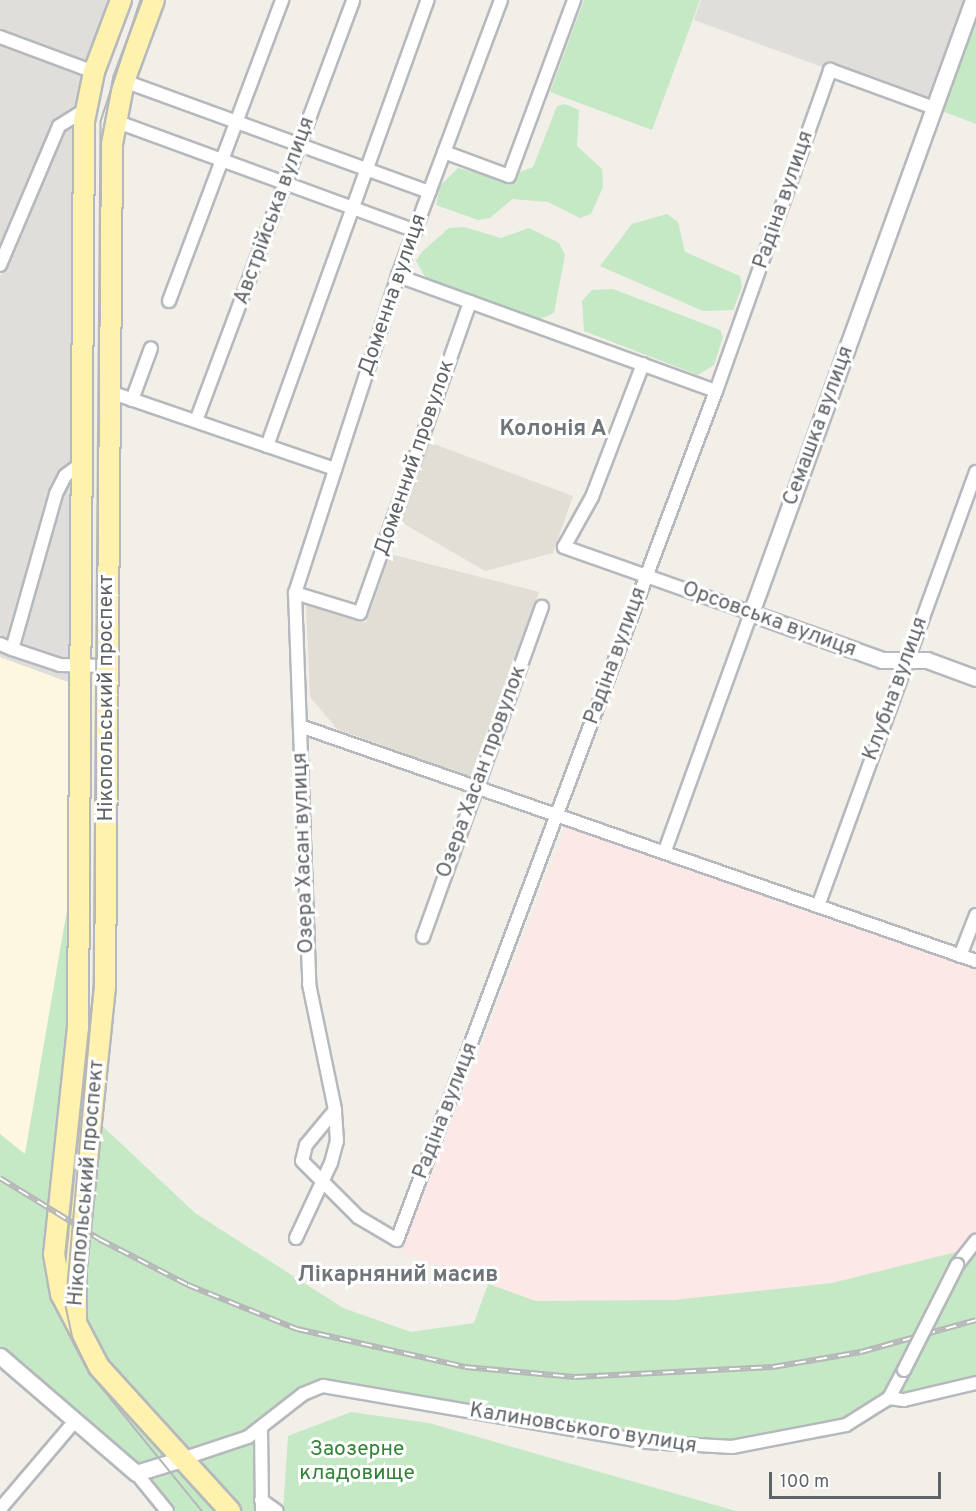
<!DOCTYPE html>
<meta charset="utf-8">
<style>
body{margin:0}
#map{position:relative;width:976px;height:1511px;overflow:hidden;background:#f1efe8;font-family:Overpass,sans-serif}
div>[style]{position:absolute}
.commercial>*{inset:0;background:#fef7e0}
.industrial>*{inset:0;background:#e0deda}
.education>*{inset:0;background:#e1ded6}
.medical>*{inset:0;background:#fce8e6}
.green>*{inset:0;background:#c5e8c5}
.roads{filter:drop-shadow(2px 0 #b5b8bc) drop-shadow(-2px 0 #b5b8bc) drop-shadow(0 2px #b5b8bc) drop-shadow(0 -2px #b5b8bc)}
.minor>*{height:12px;margin:-6px;padding:0 6px;transform-origin:6px;border-radius:6px;background:#fff}
.tertiary>*{height:15px;margin:-7.5px;padding:0 7.5px;transform-origin:7.5px;border-radius:7.5px;background:#fff}
.primary>*{height:20px;margin:-10px;padding:0 10px;transform-origin:10px;border-radius:10px;background:#fff2af}
.tram>*{height:1.5px;margin:-0.75px;padding:0 0.75px;transform-origin:0.75px;border-radius:0.75px;background:#b6b7b8}
.rail>*{height:6px;margin-top:-3px;transform-origin:0;background:repeating-linear-gradient(90deg,#fff 0 11px,#b6b7b8 0 22px);box-sizing:border-box;border-block:2px solid #b6b7b8}
.bridges{filter:drop-shadow(2px 0 #b5b8bc) drop-shadow(-2px 0 #b5b8bc) drop-shadow(0 2px #b5b8bc) drop-shadow(0 -2px #b5b8bc)}
.minor-bridge>*{height:12px;margin:-6px;padding:0 6px;transform-origin:6px;border-radius:6px;background:#fff}
span{translate:-50% -50%;white-space:nowrap;text-align:center;line-height:1.15;-webkit-text-stroke:6px #fff;paint-order:stroke}
.street-label{font-size:21px;color:#5f6368}
.park-label{font-size:21px;color:#348238}
.neighbourhood-label{font-size:22px;color:#70757a;font-weight:700}
.scale{position:absolute;left:769px;top:1472px;width:172px;height:27px;box-sizing:border-box;border:3px solid #5f6368;border-top:0;padding-left:8px;font-size:18px;line-height:21px;white-space:nowrap;color:#5f6368;-webkit-text-stroke:4px #fff;paint-order:stroke}
</style>
<div id="map">
<div class="commercial">
<div style="clip-path:polygon(0 657px,76px 685px,74px 869px,25px 1155px,0 1134px)"></div>
</div>
<div class="industrial">
<div style="clip-path:polygon(0 0,115px 0,92px 64px,0 30px)"></div>
<div style="clip-path:polygon(701px 0,973px 0,934px 108px,694px 20px)"></div>
<div style="clip-path:polygon(0 44px,87px 76px,81px 105px,55px 121px,0 252px)"></div>
<div style="clip-path:polygon(78px 119px,76px 685px,0 657px,0 276px,62px 130px)"></div>
</div>
<div class="education">
<div style="clip-path:polygon(429px 442px,573px 496px,553px 553px,485px 571px,401px 522px)"></div>
<div style="clip-path:polygon(390px 554px,539px 592px,470px 777px,337px 729px,310px 697px,306px 604px,366px 623px)"></div>
</div>
<div class="medical">
<div style="clip-path:polygon(568px 823px,976px 965px,976px 1234px,955px 1255px,832px 1283px,674px 1300px,536px 1301px,401px 1253px)"></div>
</div>
<div class="green">
<div style="clip-path:polygon(584px 0,700px 0,652px 130px,550px 92px)"></div>
<div style="clip-path:polygon(976px 0,976px 124px,934px 108px)"></div>
<div style="clip-path:polygon(565px 104px,579px 110px,577px 146px,602px 169px,603px 187px,591px 214px,580px 218px,548px 202px,512px 199px,490px 218px,478px 220px,436px 205px,440px 186px,458px 168px,503px 179px,533px 167px,557px 106px)"></div>
<div style="clip-path:polygon(667px 214px,678px 222px,685px 252px,740px 276px,742px 287px,733px 310px,703px 311px,600px 266px,632px 224px)"></div>
<div style="clip-path:polygon(464px 227px,501px 238px,529px 228px,559px 243px,565px 255px,554px 313px,538px 320px,427px 280px,416px 261px,422px 252px,449px 228px)"></div>
<div style="clip-path:polygon(613px 289px,720px 330px,723px 337px,714px 365px,698px 375px,584px 331px,582px 301px,592px 290px)"></div>
<div style="clip-path:polygon(74px 869px,72px 1027px,50px 1252px,78px 1332px,227px 1511px,167px 1511px,0 1356px,0 1134px,25px 1154px)"></div>
<div style="clip-path:polygon(96px 1120px,195px 1213px,343px 1308px,411px 1332px,474px 1323px,488px 1284px,536px 1301px,674px 1300px,832px 1283px,976px 1247px,976px 1380px,914px 1397px,826px 1438px,698px 1452px,355px 1386px,326px 1392px,268px 1424px,185px 1453px,120px 1381px,86px 1329px,80px 1289px)"></div>
<div style="clip-path:polygon(351px 1412px,429px 1423px,736px 1511px,283px 1511px,288px 1436px)"></div>
<div style="clip-path:polygon(265px 1435px,263px 1511px,240px 1511px,193px 1461px)"></div>
</div>
<div class="roads">
<div class="minor">
<div style="left:501px;top:0;width:295px;rotate:110.5deg"></div>
<div style="left:398px;top:276px;width:333px;rotate:108deg"></div>
<div style="left:295px;top:593px;width:391px;rotate:87.9deg"></div>
<div style="left:309px;top:984px;width:129px;rotate:78.3deg"></div>
<div style="left:335px;top:1110px;width:45px;rotate:129.6deg"></div>
<div style="left:306px;top:1145px;width:16px;rotate:104deg"></div>
<div style="left:302px;top:1161px;width:79px;rotate:45deg"></div>
<div style="left:358px;top:1217px;width:45px;rotate:30.5deg"></div>
<div style="left:397px;top:1240px;width:907px;rotate:-69.41deg"></div>
<div style="left:716px;top:391px;width:341px;rotate:-70.4deg"></div>
<div style="left:830px;top:70px;width:111px;rotate:20.1deg"></div>
<div style="left:0;top:37px;width:100px;rotate:20.4deg"></div>
<div style="left:124px;top:81px;width:325px;rotate:20deg"></div>
<div style="left:115px;top:121px;width:320px;rotate:20.1deg"></div>
<div style="left:444px;top:152px;width:69px;rotate:20.3deg"></div>
<div style="left:509px;top:176px;width:188px;rotate:-69.7deg"></div>
<div style="left:0;top:265px;width:151px;rotate:-67deg"></div>
<div style="left:59px;top:126px;width:32px;rotate:-32deg"></div>
<div style="left:398px;top:276px;width:338px;rotate:19.9deg"></div>
<div style="left:169px;top:301px;width:322px;rotate:-69.4deg"></div>
<div style="left:643px;top:364px;width:142px;rotate:111deg"></div>
<div style="left:592px;top:497px;width:57px;rotate:119.2deg"></div>
<div style="left:564px;top:547px;width:198px;rotate:19.4deg"></div>
<div style="left:751px;top:613px;width:255px;rotate:109.9deg"></div>
<div style="left:110px;top:392px;width:238px;rotate:18.9deg"></div>
<div style="left:132px;top:400px;width:55px;rotate:-69.9deg"></div>
<div style="left:196px;top:421px;width:449px;rotate:-69.5deg"></div>
<div style="left:267px;top:446px;width:474px;rotate:-70.2deg"></div>
<div style="left:82px;top:463px;width:21px;rotate:143deg"></div>
<div style="left:65px;top:476px;width:20px;rotate:117deg"></div>
<div style="left:56px;top:494px;width:161px;rotate:105.8deg"></div>
<div style="left:12px;top:649px;width:51px;rotate:18.4deg"></div>
<div style="left:60px;top:665px;width:48px;rotate:1.2deg"></div>
<div style="left:295px;top:593px;width:68px;rotate:17.1deg"></div>
<div style="left:360px;top:613px;width:330px;rotate:-70.5deg"></div>
<div style="left:0;top:644px;width:13px;rotate:23deg"></div>
<div style="left:300px;top:726px;width:716px;rotate:19.17deg"></div>
<div style="left:818px;top:906px;width:462px;rotate:-70deg"></div>
<div style="left:423px;top:937px;width:351px;rotate:-70.2deg"></div>
<div style="left:960px;top:956px;width:44px;rotate:-68.7deg"></div>
<div style="left:296px;top:1238px;width:83px;rotate:-65deg"></div>
<div style="left:331px;top:1163px;width:23px;rotate:-75deg"></div>
<div style="left:337px;top:1141px;width:31px;rotate:-94deg"></div>
<div style="left:957px;top:1265px;width:31px;rotate:-52deg"></div>
<div style="left:889px;top:1398px;width:15px;rotate:8deg"></div>
<div style="left:904px;top:1400px;width:74px;rotate:-13.3deg"></div>
<div style="left:261px;top:1427px;width:84px;rotate:89.3deg"></div>
<div style="left:182px;top:1459px;width:70px;rotate:-18.4deg"></div>
<div style="left:248px;top:1437px;width:70px;rotate:-38deg"></div>
<div style="left:303px;top:1394px;width:22px;rotate:-22deg"></div>
<div style="left:323px;top:1386px;width:329px;rotate:9.8deg"></div>
<div style="left:647px;top:1442px;width:85px;rotate:3.4deg"></div>
<div style="left:732px;top:1447px;width:116px;rotate:-10.9deg"></div>
<div style="left:846px;top:1425px;width:51px;rotate:-32.1deg"></div>
<div style="left:889px;top:1398px;width:32px;rotate:-62deg"></div>
<div style="left:136px;top:1473px;width:49px;rotate:50.8deg"></div>
<div style="left:261px;top:1500px;width:19px;rotate:35deg"></div>
<div style="left:0;top:1509px;width:116px;rotate:-49.6deg"></div>
</div>
<div class="tertiary">
<div style="left:973px;top:0;width:652px;rotate:109.91deg"></div>
<div style="left:751px;top:613px;width:139px;rotate:19.7deg"></div>
<div style="left:882px;top:660px;width:45px"></div>
<div style="left:927px;top:660px;width:52px;rotate:20.2deg"></div>
<div style="left:0;top:1356px;width:179px;rotate:40.7deg"></div>
<div style="left:136px;top:1473px;width:48px;rotate:-16.9deg"></div>
</div>
<div class="primary">
<div style="left:121px;top:0;width:77px;rotate:110.6deg"></div>
<div style="left:94px;top:72px;width:50px;rotate:101.5deg"></div>
<div style="left:84px;top:121px;width:906px;rotate:90.38deg"></div>
<div style="left:78px;top:1027px;width:228px;rotate:96deg"></div>
<div style="left:54px;top:1254px;width:41px;rotate:80.1deg"></div>
<div style="left:61px;top:1294px;width:82px;rotate:62.5deg"></div>
<div style="left:99px;top:1367px;width:195px;rotate:47.7deg"></div>
<div style="left:76px;top:1319px;width:52px;rotate:-90deg"></div>
<div style="left:76px;top:1267px;width:282px;rotate:-84.1deg"></div>
<div style="left:105px;top:986px;width:842px;rotate:-89.52deg"></div>
<div style="left:112px;top:144px;width:64px;rotate:-79.2deg"></div>
<div style="left:124px;top:81px;width:86px;rotate:-69.7deg"></div>
</div>
</div>
<div class="tram">
<div style="left:141px;top:0;width:128px;rotate:108.2deg"></div>
<div style="left:101px;top:122px;width:865px;rotate:90.46deg"></div>
<div style="left:94px;top:987px;width:320px;rotate:95deg"></div>
<div style="left:66px;top:1306px;width:33px;rotate:78deg"></div>
<div style="left:73px;top:1338px;width:39px;rotate:64deg"></div>
<div style="left:90px;top:1373px;width:178px;rotate:50.9deg"></div>
</div>
<div class="rail">
<div style="left:0;top:1178px;width:116px;rotate:31.6deg"></div>
<div style="left:99px;top:1239px;width:100px;rotate:27.3deg"></div>
<div style="left:188px;top:1285px;width:118px;rotate:22deg"></div>
<div style="left:297px;top:1329px;width:172px;rotate:12.7deg"></div>
<div style="left:465px;top:1367px;width:110px;rotate:5.2deg"></div>
<div style="left:575px;top:1377px;width:198px;rotate:-2.9deg"></div>
<div style="left:773px;top:1367px;width:89px;rotate:-9.7deg"></div>
<div style="left:861px;top:1352px;width:119px;rotate:-15.5deg"></div>
</div>
<div class="bridges">
<div class="minor-bridge">
<div style="left:904px;top:1370px;width:118px;rotate:-63.2deg"></div>
</div>
</div>
<div class="street-label">
<span style="left:784px;top:200px;rotate:-71deg">Радіна вулиця</span>
<span style="left:275px;top:211px;rotate:-70deg">Австрійська вулиця</span>
<span style="left:393px;top:295px;rotate:-71deg">Доменна вулиця</span>
<span style="left:819px;top:426px;rotate:-70deg">Семашка вулиця</span>
<span style="left:415px;top:458px;rotate:-71deg">Доменний провулок</span>
<span style="left:769px;top:620px;rotate:20deg">Орсовська вулиця</span>
<span style="left:616px;top:656px;rotate:-70deg">Радіна вулиця</span>
<span style="left:896px;top:689px;rotate:-70deg">Клубна вулиця</span>
<span style="left:107px;top:698px;rotate:-90deg">Нікопольський проспект</span>
<span style="left:482px;top:772px;rotate:-70deg">Озера Хасан провулок</span>
<span style="left:304px;top:853px;rotate:-92deg">Озера Хасан вулиця</span>
<span style="left:446px;top:1111px;rotate:-69deg">Радіна вулиця</span>
<span style="left:87px;top:1183px;rotate:-85deg">Нікопольський проспект</span>
<span style="left:583px;top:1429px;rotate:9deg">Калиновського вулиця</span>
</div>
<div class="park-label">
<span style="left:357px;top:1462px">Заозерне<br>кладовище</span>
</div>
<div class="neighbourhood-label">
<span style="left:553px;top:430px">Колонія А</span>
<span style="left:398px;top:1276px">Лікарняний масив</span>
</div>
<div class="scale">100 m</div>
</div>
